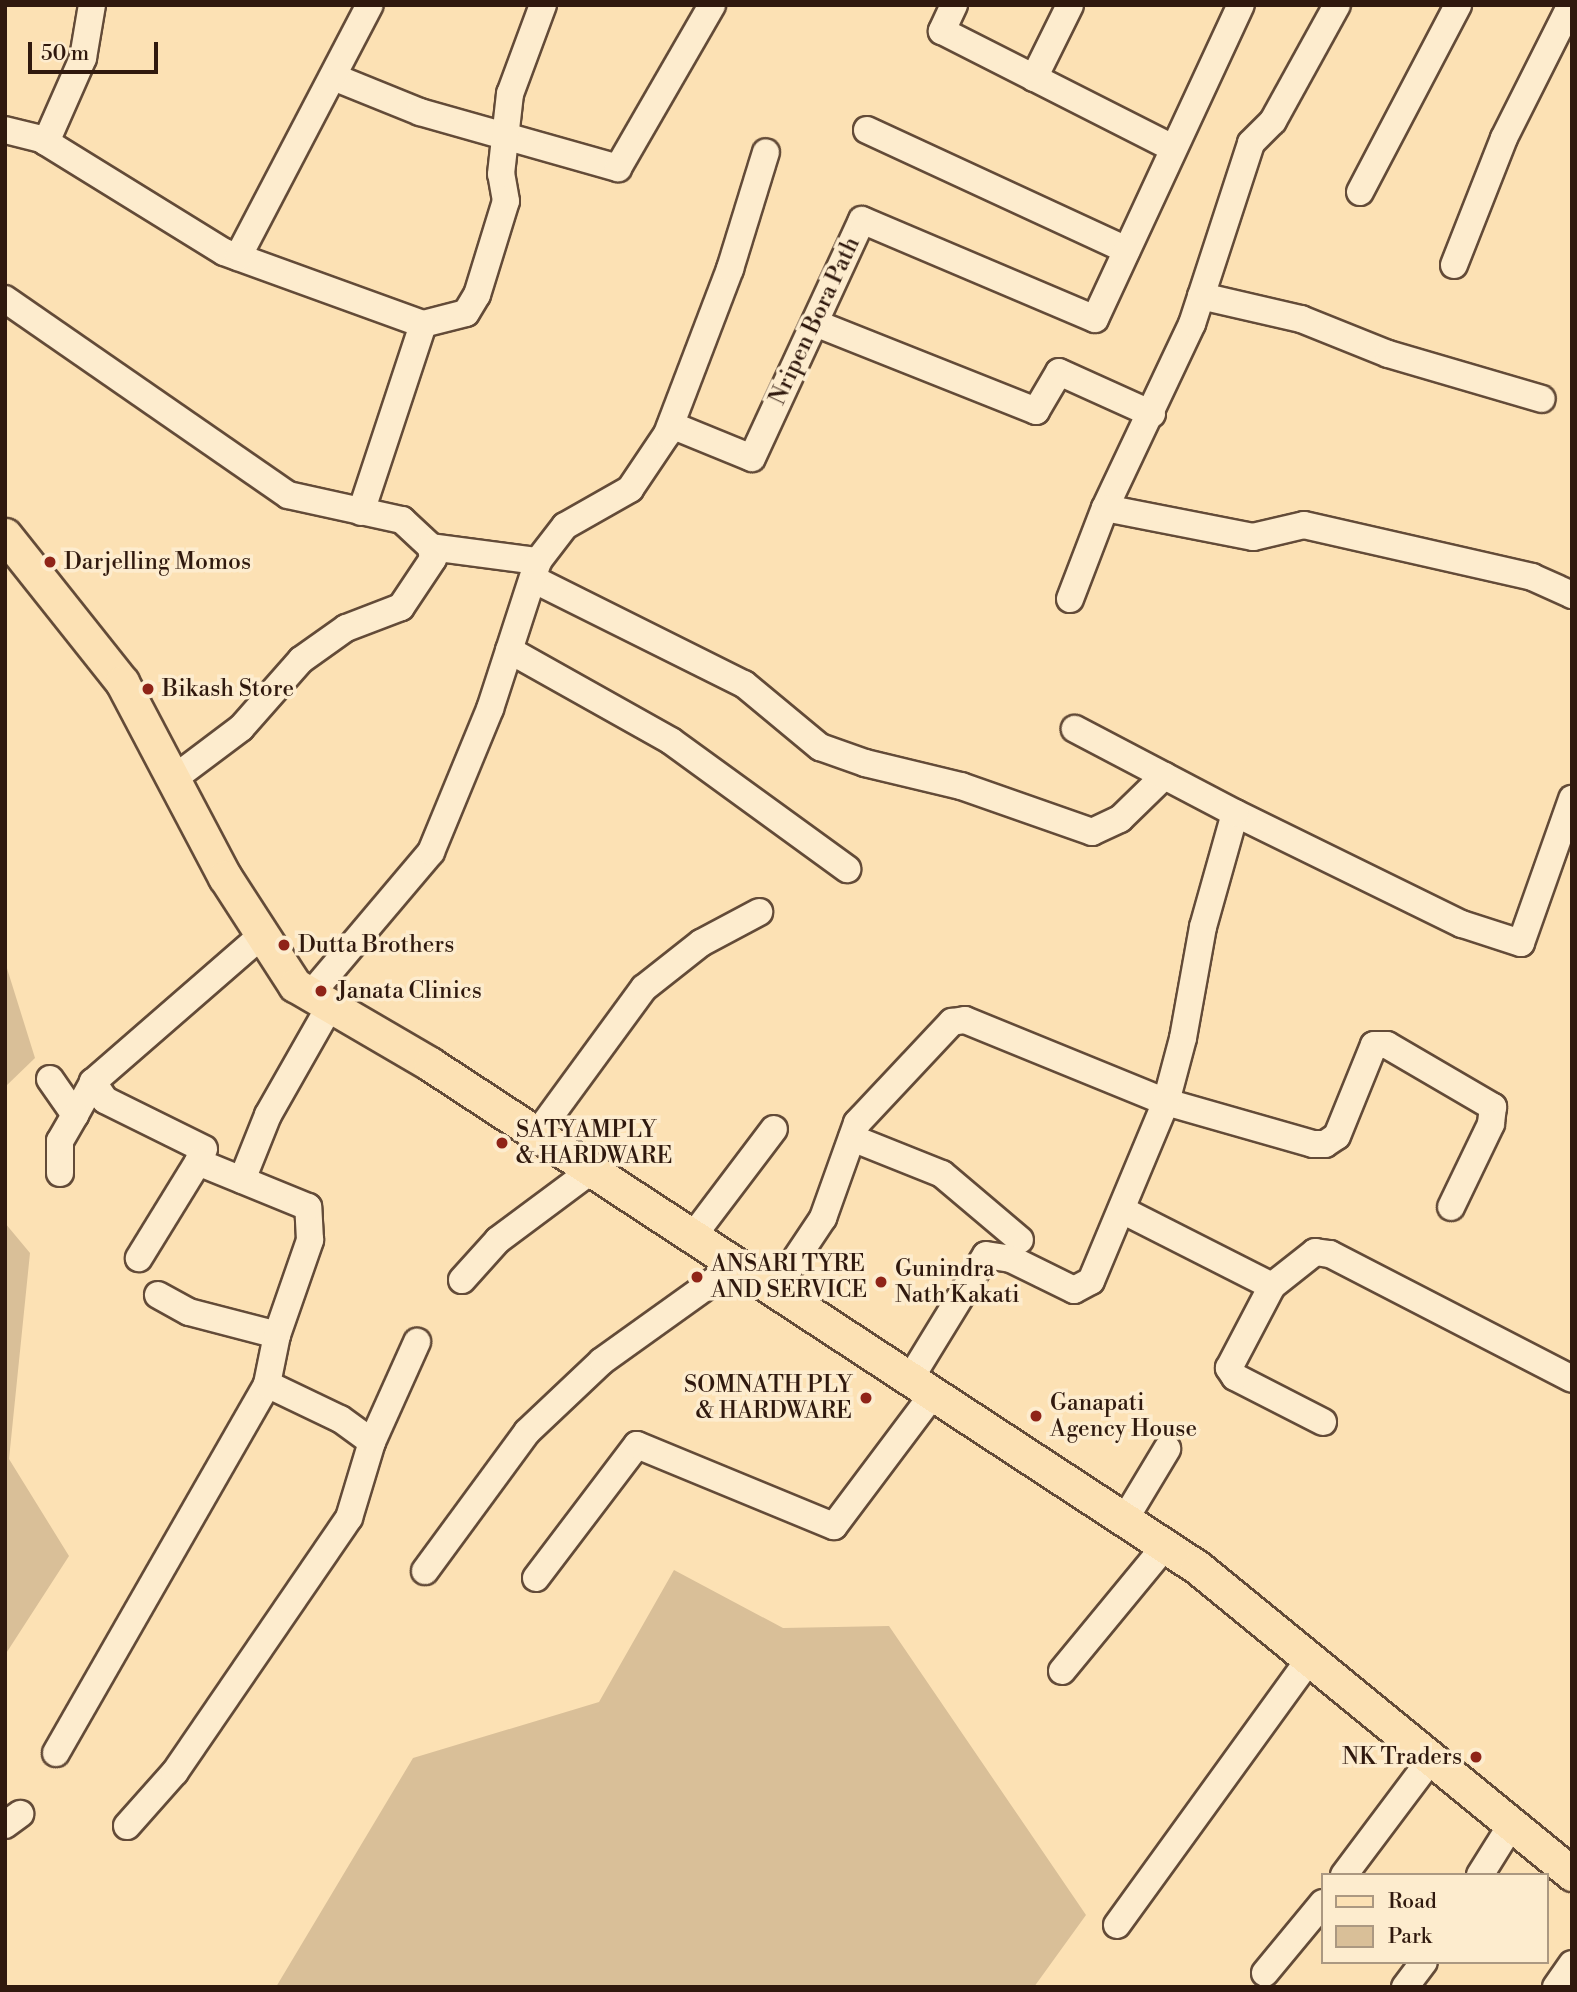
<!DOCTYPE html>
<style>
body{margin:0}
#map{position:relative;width:1577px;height:1992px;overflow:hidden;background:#fce1b4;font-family:"Libre Bodoni",serif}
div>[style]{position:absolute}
.green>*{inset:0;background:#d9bf98}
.roads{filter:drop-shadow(2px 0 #634b38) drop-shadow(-2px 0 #634b38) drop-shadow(0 2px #634b38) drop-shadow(0 -2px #634b38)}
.minor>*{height:26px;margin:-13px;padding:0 13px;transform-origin:13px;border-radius:13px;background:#fdecce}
.major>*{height:33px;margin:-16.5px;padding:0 16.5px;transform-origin:16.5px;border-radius:16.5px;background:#fce1b4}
.dots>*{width:19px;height:19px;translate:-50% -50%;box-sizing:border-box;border:4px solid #fdecce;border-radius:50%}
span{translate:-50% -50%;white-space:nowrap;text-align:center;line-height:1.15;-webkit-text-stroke:7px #fdecce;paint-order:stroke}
.street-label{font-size:23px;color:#30190e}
.poi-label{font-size:23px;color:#30190e}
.left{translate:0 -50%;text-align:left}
.right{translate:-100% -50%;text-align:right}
.frame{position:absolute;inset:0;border:7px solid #30190e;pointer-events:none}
.legend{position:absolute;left:1321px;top:1873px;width:228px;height:91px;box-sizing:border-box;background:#fdecce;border:2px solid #ab9881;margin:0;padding:9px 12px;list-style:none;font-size:21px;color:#30190e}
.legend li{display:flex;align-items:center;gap:14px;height:35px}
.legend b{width:35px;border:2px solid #ab9881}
.scale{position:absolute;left:28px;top:42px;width:130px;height:32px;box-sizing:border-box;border:4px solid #30190e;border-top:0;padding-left:9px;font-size:21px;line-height:24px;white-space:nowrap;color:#30190e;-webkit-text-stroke:5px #fdecce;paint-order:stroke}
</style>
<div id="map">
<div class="green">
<div style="clip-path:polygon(5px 962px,35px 1058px,5px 1087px)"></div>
<div style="clip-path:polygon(5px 1223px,30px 1253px,9px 1459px,69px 1556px,5px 1655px)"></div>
<div style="clip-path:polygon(674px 1570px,783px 1628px,889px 1626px,1086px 1915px,1034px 1987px,276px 1987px,413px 1758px,599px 1702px)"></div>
</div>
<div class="roads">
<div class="minor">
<div style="left:954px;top:5px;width:29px;rotate:115deg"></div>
<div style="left:942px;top:31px;width:259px;rotate:26.9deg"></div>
<div style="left:336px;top:78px;width:91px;rotate:22deg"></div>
<div style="left:420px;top:112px;width:206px;rotate:15.8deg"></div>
<div style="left:618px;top:168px;width:188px;rotate:-60deg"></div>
<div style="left:1034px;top:78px;width:81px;rotate:-63.7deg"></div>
<div style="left:5px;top:130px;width:37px;rotate:14deg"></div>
<div style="left:41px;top:139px;width:215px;rotate:31.7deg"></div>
<div style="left:224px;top:252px;width:212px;rotate:19.9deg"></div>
<div style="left:423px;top:324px;width:44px;rotate:-14.3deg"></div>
<div style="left:466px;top:313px;width:21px;rotate:-59deg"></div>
<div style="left:477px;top:295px;width:98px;rotate:-72.9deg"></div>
<div style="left:506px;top:201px;width:27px;rotate:-100deg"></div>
<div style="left:501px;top:174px;width:81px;rotate:-83.6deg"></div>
<div style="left:510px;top:94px;width:95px;rotate:-69.7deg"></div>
<div style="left:867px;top:130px;width:286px;rotate:24.8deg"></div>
<div style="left:46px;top:142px;width:92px;rotate:-66.2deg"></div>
<div style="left:83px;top:58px;width:54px;rotate:-80.4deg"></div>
<div style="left:1360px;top:192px;width:211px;rotate:-62.3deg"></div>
<div style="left:238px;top:257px;width:284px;rotate:-62.4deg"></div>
<div style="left:1454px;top:265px;width:136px;rotate:-68.5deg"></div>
<div style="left:1504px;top:138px;width:149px;rotate:-63.3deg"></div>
<div style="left:1201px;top:296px;width:103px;rotate:13deg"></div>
<div style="left:1301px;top:319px;width:94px;rotate:21.9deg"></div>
<div style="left:1388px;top:354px;width:160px;rotate:16.3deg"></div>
<div style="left:5px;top:299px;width:344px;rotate:34.7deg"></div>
<div style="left:288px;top:495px;width:117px;rotate:12.4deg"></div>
<div style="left:402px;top:520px;width:40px;rotate:43deg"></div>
<div style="left:431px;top:547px;width:12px;rotate:81deg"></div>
<div style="left:433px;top:559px;width:58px;rotate:123.7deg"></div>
<div style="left:401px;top:607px;width:59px;rotate:159.1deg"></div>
<div style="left:346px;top:628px;width:55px;rotate:144.6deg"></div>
<div style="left:301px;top:660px;width:91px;rotate:131.4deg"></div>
<div style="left:241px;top:728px;width:85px;rotate:143.1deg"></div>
<div style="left:815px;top:323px;width:238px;rotate:21.7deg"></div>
<div style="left:1036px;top:411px;width:45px;rotate:-59.5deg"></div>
<div style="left:1059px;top:372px;width:102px;rotate:24.3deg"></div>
<div style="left:671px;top:425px;width:87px;rotate:22.2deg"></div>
<div style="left:752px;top:458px;width:262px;rotate:-65.2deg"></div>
<div style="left:862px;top:220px;width:253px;rotate:23deg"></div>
<div style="left:1095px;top:319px;width:346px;rotate:-65.1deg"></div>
<div style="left:1105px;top:508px;width:204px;rotate:-64.7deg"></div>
<div style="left:1192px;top:324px;width:190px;rotate:-71.9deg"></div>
<div style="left:1251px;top:143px;width:31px;rotate:-45deg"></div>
<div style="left:1273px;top:121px;width:132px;rotate:-61.1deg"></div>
<div style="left:361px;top:512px;width:198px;rotate:-71.7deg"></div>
<div style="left:431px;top:547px;width:108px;rotate:7.5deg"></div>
<div style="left:533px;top:579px;width:236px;rotate:26.5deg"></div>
<div style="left:744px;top:684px;width:99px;rotate:39.7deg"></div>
<div style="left:820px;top:747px;width:48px;rotate:19.6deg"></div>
<div style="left:865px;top:763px;width:99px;rotate:13.5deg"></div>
<div style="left:961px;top:786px;width:139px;rotate:19.3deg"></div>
<div style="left:1092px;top:832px;width:31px;rotate:-25deg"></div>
<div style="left:1120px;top:819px;width:62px;rotate:-44.3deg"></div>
<div style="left:1070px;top:599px;width:97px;rotate:-69deg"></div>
<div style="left:1105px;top:508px;width:151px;rotate:11.1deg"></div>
<div style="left:1253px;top:537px;width:52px;rotate:-13.2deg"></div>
<div style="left:1304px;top:525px;width:234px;rotate:12.8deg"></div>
<div style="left:1532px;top:577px;width:44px;rotate:24.2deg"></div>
<div style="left:509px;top:650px;width:186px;rotate:29.3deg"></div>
<div style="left:671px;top:741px;width:218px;rotate:36deg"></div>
<div style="left:1235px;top:813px;width:253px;rotate:26.1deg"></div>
<div style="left:1462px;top:924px;width:62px;rotate:17.9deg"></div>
<div style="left:1521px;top:943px;width:153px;rotate:-70.5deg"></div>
<div style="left:311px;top:994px;width:186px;rotate:-49.8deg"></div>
<div style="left:431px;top:852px;width:155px;rotate:-67.6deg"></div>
<div style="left:490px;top:709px;width:156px;rotate:-72deg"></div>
<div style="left:538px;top:561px;width:44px;rotate:-52.4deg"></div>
<div style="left:565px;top:526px;width:75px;rotate:-29.6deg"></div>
<div style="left:630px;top:489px;width:66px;rotate:-56.1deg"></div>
<div style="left:667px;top:434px;width:177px;rotate:-69.1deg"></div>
<div style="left:730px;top:269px;width:122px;rotate:-72.9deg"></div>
<div style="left:50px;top:1079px;width:44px;rotate:55.2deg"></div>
<div style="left:75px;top:1115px;width:38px;rotate:-61deg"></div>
<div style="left:537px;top:1134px;width:181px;rotate:-53.8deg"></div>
<div style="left:644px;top:988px;width:73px;rotate:-38.3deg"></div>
<div style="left:701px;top:943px;width:66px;rotate:-28.1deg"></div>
<div style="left:852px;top:1138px;width:97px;rotate:21.8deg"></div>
<div style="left:942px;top:1174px;width:102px;rotate:40.2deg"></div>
<div style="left:204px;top:1149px;width:110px;rotate:-153.7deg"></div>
<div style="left:105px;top:1100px;width:22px;rotate:-124deg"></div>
<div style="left:93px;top:1082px;width:224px;rotate:-41deg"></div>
<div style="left:60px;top:1173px;width:32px;rotate:-90deg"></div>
<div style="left:60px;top:1141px;width:30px;rotate:-60deg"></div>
<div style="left:242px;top:1180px;width:70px;rotate:-68.2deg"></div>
<div style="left:268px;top:1115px;width:125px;rotate:-60.4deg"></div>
<div style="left:1122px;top:1210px;width:168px;rotate:26.9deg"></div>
<div style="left:693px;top:1236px;width:134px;rotate:-52.9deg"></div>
<div style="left:462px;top:1280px;width:54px;rotate:-48deg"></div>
<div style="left:498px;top:1240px;width:117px;rotate:-36.7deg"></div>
<div style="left:775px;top:1290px;width:87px;rotate:-56.3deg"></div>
<div style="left:823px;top:1218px;width:101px;rotate:-70.3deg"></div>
<div style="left:857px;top:1123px;width:139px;rotate:-46.8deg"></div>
<div style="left:952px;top:1022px;width:13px;rotate:-9deg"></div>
<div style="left:965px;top:1020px;width:217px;rotate:22.2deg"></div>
<div style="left:1166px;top:1102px;width:153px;rotate:15.9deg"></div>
<div style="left:1313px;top:1144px;width:12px"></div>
<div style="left:1325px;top:1144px;width:14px;rotate:-34deg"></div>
<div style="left:1337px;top:1136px;width:98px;rotate:-67.9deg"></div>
<div style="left:1374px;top:1045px;width:13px"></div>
<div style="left:1387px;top:1045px;width:123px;rotate:30.3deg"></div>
<div style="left:1493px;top:1107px;width:17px;rotate:97deg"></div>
<div style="left:1491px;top:1124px;width:92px;rotate:115.7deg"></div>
<div style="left:158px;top:1295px;width:35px;rotate:29deg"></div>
<div style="left:189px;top:1312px;width:91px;rotate:14.6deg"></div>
<div style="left:910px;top:1379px;width:145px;rotate:-58.5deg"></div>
<div style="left:986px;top:1255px;width:25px;rotate:9deg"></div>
<div style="left:1011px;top:1259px;width:70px;rotate:26.2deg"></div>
<div style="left:1074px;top:1290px;width:19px;rotate:-28deg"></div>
<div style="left:1091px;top:1281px;width:194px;rotate:-67.3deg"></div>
<div style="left:1166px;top:1102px;width:66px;rotate:-75.1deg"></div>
<div style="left:1183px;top:1038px;width:113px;rotate:-79.8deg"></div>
<div style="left:1203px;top:927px;width:118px;rotate:-74.3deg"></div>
<div style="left:1235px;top:813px;width:181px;rotate:-152.3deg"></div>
<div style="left:1323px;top:1422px;width:99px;rotate:-152.9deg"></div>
<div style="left:1235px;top:1377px;width:11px;rotate:-124deg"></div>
<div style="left:1229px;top:1368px;width:93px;rotate:-62.3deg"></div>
<div style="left:1272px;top:1286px;width:55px;rotate:-38.3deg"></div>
<div style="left:1315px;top:1252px;width:15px;rotate:8deg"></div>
<div style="left:1330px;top:1254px;width:272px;rotate:27.3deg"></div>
<div style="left:372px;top:1442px;width:110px;rotate:-65.8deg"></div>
<div style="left:1125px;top:1519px;width:82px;rotate:-59deg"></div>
<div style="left:425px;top:1571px;width:172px;rotate:-53.7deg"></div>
<div style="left:527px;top:1432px;width:103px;rotate:-43.4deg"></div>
<div style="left:602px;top:1361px;width:165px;rotate:-35.6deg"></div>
<div style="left:536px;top:1578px;width:167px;rotate:-52.8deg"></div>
<div style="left:637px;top:1445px;width:213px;rotate:22.4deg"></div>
<div style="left:834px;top:1526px;width:165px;rotate:-53.1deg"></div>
<div style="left:1062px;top:1671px;width:162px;rotate:-50.5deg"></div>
<div style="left:56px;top:1753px;width:425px;rotate:-60.2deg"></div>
<div style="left:5px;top:1825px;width:19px;rotate:-36deg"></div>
<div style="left:127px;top:1826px;width:72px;rotate:-48.4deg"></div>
<div style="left:175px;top:1772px;width:308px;rotate:-55.6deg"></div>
<div style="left:349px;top:1518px;width:79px;rotate:-73.2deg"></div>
<div style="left:372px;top:1442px;width:39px;rotate:-144deg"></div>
<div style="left:340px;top:1419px;width:81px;rotate:-154.4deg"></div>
<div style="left:267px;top:1384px;width:50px;rotate:-78.5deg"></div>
<div style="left:277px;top:1335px;width:101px;rotate:-70.8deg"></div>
<div style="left:310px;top:1240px;width:33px;rotate:-93deg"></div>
<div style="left:308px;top:1207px;width:119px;rotate:-157.8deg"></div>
<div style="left:198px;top:1162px;width:113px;rotate:121.6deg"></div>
<div style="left:1344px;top:1875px;width:130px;rotate:-53.1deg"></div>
<div style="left:1422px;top:1771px;width:15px;rotate:-74deg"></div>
<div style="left:1480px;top:1875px;width:57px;rotate:-58deg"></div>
<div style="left:1117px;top:1925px;width:327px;rotate:-54.1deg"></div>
<div style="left:1265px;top:1973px;width:91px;rotate:-50.4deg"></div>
<div style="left:1405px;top:1987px;width:31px;rotate:-53deg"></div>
<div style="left:1556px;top:1987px;width:28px;rotate:-55deg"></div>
</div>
<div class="major">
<div style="left:5px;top:535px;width:188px;rotate:51.5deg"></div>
<div style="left:122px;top:682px;width:221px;rotate:62.2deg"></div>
<div style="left:225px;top:877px;width:129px;rotate:57.1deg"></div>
<div style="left:295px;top:985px;width:156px;rotate:30.3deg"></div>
<div style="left:430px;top:1064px;width:917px;rotate:33.26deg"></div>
<div style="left:1197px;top:1567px;width:485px;rotate:39.3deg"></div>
</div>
</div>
<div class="dots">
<div style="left:50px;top:562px;background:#8f2418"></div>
<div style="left:148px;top:689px;background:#8f2418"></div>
<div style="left:284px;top:945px;background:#8f2418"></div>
<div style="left:321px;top:991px;background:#8f2418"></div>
<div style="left:502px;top:1143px;background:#8f2418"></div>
<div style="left:697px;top:1277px;background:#8f2418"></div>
<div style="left:881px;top:1282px;background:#8f2418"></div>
<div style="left:866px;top:1398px;background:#8f2418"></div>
<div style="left:1036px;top:1416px;background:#8f2418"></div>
<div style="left:1476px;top:1757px;background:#8f2418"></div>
</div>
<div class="street-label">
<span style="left:815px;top:321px;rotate:-65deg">Nripen Bora Path</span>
</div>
<div class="poi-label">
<span class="left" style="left:64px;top:562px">Darjelling Momos</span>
<span class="left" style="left:162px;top:689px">Bikash Store</span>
<span class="left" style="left:298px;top:945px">Dutta Brothers</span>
<span class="left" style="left:337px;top:991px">Janata Clinics</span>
<span class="left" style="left:516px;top:1143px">SATYAMPLY<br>&amp; HARDWARE</span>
<span class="left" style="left:711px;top:1277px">ANSARI TYRE<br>AND SERVICE</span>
<span class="left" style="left:895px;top:1282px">Gunindra<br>Nath Kakati</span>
<span class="right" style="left:852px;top:1398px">SOMNATH PLY<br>&amp; HARDWARE</span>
<span class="left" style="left:1050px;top:1416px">Ganapati<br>Agency House</span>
<span class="right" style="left:1462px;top:1757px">NK Traders</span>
</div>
<div class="frame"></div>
<ul class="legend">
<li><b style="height:9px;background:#fce1b4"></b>Road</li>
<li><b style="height:19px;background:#d9bf98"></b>Park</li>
</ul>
<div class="scale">50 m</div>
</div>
